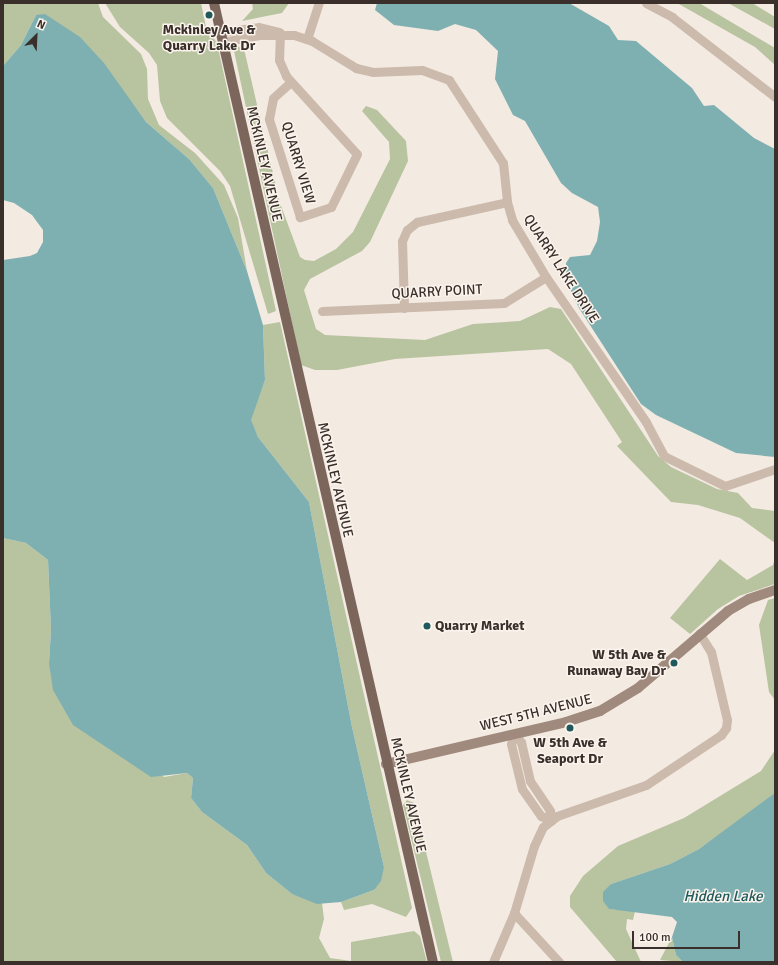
<!DOCTYPE html>
<style>
body{margin:0}
#map{position:relative;width:778px;height:965px;overflow:hidden;background:#f3eae1;font-family:Signika,sans-serif}
div>[style]{position:absolute}
.green>*{inset:0;background:#b8c3a0}
.water>*{inset:0;background:#7fb0b1}
.street>*{height:9px;margin:-4.5px;padding:0 4.5px;transform-origin:4.5px;border-radius:4.5px;background:#ccbaac}
.secondary>*{height:10px;margin:-5px;padding:0 5px;transform-origin:5px;border-radius:5px;background:#a0897d}
.primary>*{height:10px;margin:-5px;padding:0 5px;transform-origin:5px;border-radius:5px;background:#7c665c}
.dots>*{width:11px;height:11px;translate:-50% -50%;box-sizing:border-box;border:2px solid #fbf4ed;border-radius:50%}
span{translate:-50% -50%;white-space:nowrap;text-align:center;line-height:1.15;-webkit-text-stroke:3px #fbf4ed;paint-order:stroke}
.poi-label{font-size:14px;color:#3a2f2b;font-weight:700}
.left{translate:0 -50%;text-align:left}
.right{translate:-100% -50%;text-align:right}
.street-label{font-size:14px;color:#3a2f2b}
.water-label{font-size:15px;color:#20595c;font-style:italic}
.frame{position:absolute;inset:0;border:4px solid #3a2f2b;pointer-events:none}
.north{position:absolute;left:16px;top:16px;width:40px;height:40px;-webkit-text-stroke:3px #fbf4ed;paint-order:stroke;rotate:24deg;font-size:11px;font-weight:700;line-height:16px;text-align:center;color:#3a2f2b}
.north::after{content:'';display:block;margin:auto;width:14px;height:18px;background:#3a2f2b;clip-path:polygon(50% 0,100% 100%,50% 72%,0 100%)}
.scale{position:absolute;left:632px;top:931px;width:108px;height:18px;box-sizing:border-box;border:2px solid #3a2f2b;border-top:0;padding-left:5px;font-size:12px;line-height:14px;white-space:nowrap;color:#3a2f2b;-webkit-text-stroke:3px #fbf4ed;paint-order:stroke}
</style>
<div id="map">
<div class="green">
<div style="clip-path:polygon(3px 3px,98px 3px,103px 17px,141px 54px,147px 69px,148px 99px,159px 125px,195px 153px,224px 185px,238px 218px,247px 271px,213px 188px,189px 159px,146px 122px,132px 103px,36px 15px,21px 45px,3px 66px)"></div>
<div style="clip-path:polygon(105px 3px,201px 3px,206px 27px,217px 43px,276px 311px,268px 314px,230px 186px,220px 171px,167px 118px,160px 101px,157px 65px,149px 53px,120px 27px)"></div>
<div style="clip-path:polygon(252px 3px,289px 3px,282px 13px,242px 21px,253px 9px)"></div>
<div style="clip-path:polygon(677px 3px,699px 3px,775px 48px,775px 65px,755px 47px)"></div>
<div style="clip-path:polygon(728px 3px,752px 3px,775px 17px,775px 29px)"></div>
<div style="clip-path:polygon(237px 46px,244px 49px,280px 203px,300px 257px,305px 260px,314px 261px,336px 249px,353px 232px,390px 159px,389px 142px,362px 111px,366px 106px,377px 110px,406px 141px,408px 161px,370px 242px,362px 251px,310px 279px,304px 290px,316px 329px,325px 335px,425px 340px,473px 324px,520px 321px,550px 307px,561px 309px,658px 456px,671px 467px,717px 489px,738px 493px,752px 508px,775px 511px,775px 543px,740px 518px,698px 505px,671px 502px,617px 446px,622px 442px,571px 364px,548px 349px,395px 359px,337px 370px,315px 370px,301px 365px,234px 51px)"></div>
<div style="clip-path:polygon(280px 322px,412px 908px,406px 917px,372px 904px,344px 910px,341px 902px,374px 890px,384px 867px,352px 727px,309px 502px,258px 437px,250px 420px,265px 380px,263px 325px)"></div>
<div style="clip-path:polygon(3px 538px,26px 543px,48px 560px,51px 630px,49px 663px,164px 777px,187px 773px,193px 778px,191px 798px,202px 812px,247px 845px,266px 873px,292px 894px,322px 903px,324px 919px,319px 938px,330px 958px,351px 961px,351px 942px,414px 931px,420px 936px,427px 962px,3px 962px)"></div>
<div style="clip-path:polygon(775px 558px,775px 584px,739px 596px,718px 609px,690px 634px,670px 618px,720px 559px,747px 580px,773px 565px)"></div>
<div style="clip-path:polygon(775px 598px,775px 700px,769px 692px,759px 625px,768px 600px)"></div>
<div style="clip-path:polygon(775px 750px,775px 793px,763px 804px,699px 849px,670px 864px,611px 884px,609px 909px,635px 911px,633px 920px,627px 919px,626px 929px,641px 962px,617px 962px,570px 907px,570px 896px,583px 876px,618px 846px,684px 818px,761px 771px)"></div>
<div style="clip-path:polygon(407px 800px,414px 803px,453px 962px,441px 962px,403px 805px)"></div>
<div style="clip-path:polygon(672px 937px,676px 955px,683px 962px,660px 960px)"></div>
</div>
<div class="water">
<div style="clip-path:polygon(377px 3px,569px 3px,609px 26px,618px 40px,636px 41px,692px 88px,704px 106px,714px 105px,754px 138px,775px 149px,775px 457px,736px 453px,656px 415px,641px 404px,579px 308px,566px 281px,566px 263px,570px 257px,590px 255px,597px 241px,600px 222px,598px 207px,572px 193px,561px 183px,525px 121px,513px 115px,495px 79px,498px 51px,476px 30px,455px 24px,438px 31px,394px 25px,375px 10px)"></div>
<div style="clip-path:polygon(45px 14px,80px 37px,104px 63px,146px 122px,189px 159px,213px 188px,247px 271px,263px 325px,265px 380px,251px 420px,258px 437px,309px 502px,352px 727px,384px 867px,381px 881px,374px 890px,341px 902px,317px 904px,292px 894px,266px 873px,247px 845px,202px 812px,191px 798px,193px 778px,187px 773px,151px 777px,73px 725px,53px 690px,49px 663px,51px 630px,48px 560px,26px 543px,3px 538px,3px 260px,30px 256px,37px 253px,43px 242px,43px 230px,32px 215px,14px 203px,3px 200px,3px 66px,21px 45px,36px 15px)"></div>
<div style="clip-path:polygon(775px 793px,775px 962px,683px 962px,676px 955px,672px 937px,677px 922px,672px 917px,609px 909px,603px 901px,603px 892px,611px 884px,670px 864px,699px 849px)"></div>
</div>
<div class="street">
<div style="left:646px;top:3px;width:30px;rotate:28deg"></div>
<div style="left:672px;top:17px;width:130px;rotate:37.8deg"></div>
<div style="left:220px;top:32px;width:39px;rotate:-7deg"></div>
<div style="left:259px;top:27px;width:21px;rotate:14deg"></div>
<div style="left:280px;top:33px;width:27px;rotate:92deg"></div>
<div style="left:279px;top:60px;width:17px;rotate:66deg"></div>
<div style="left:286px;top:76px;width:105px;rotate:47.7deg"></div>
<div style="left:357px;top:154px;width:59px;rotate:116.1deg"></div>
<div style="left:331px;top:207px;width:33px;rotate:162deg"></div>
<div style="left:300px;top:217px;width:103px;rotate:-107.6deg"></div>
<div style="left:269px;top:119px;width:21px;rotate:-79deg"></div>
<div style="left:273px;top:98px;width:24px;rotate:-42deg"></div>
<div style="left:307px;top:39px;width:38px;rotate:-72deg"></div>
<div style="left:223px;top:42px;width:38px;rotate:-11deg"></div>
<div style="left:260px;top:35px;width:34px"></div>
<div style="left:294px;top:35px;width:19px;rotate:18deg"></div>
<div style="left:312px;top:41px;width:52px;rotate:31.5deg"></div>
<div style="left:356px;top:68px;width:17px;rotate:13deg"></div>
<div style="left:373px;top:72px;width:49px;rotate:-2.3deg"></div>
<div style="left:422px;top:70px;width:29px;rotate:20deg"></div>
<div style="left:449px;top:80px;width:99px;rotate:57deg"></div>
<div style="left:503px;top:163px;width:39px;rotate:84deg"></div>
<div style="left:507px;top:202px;width:19px;rotate:74deg"></div>
<div style="left:512px;top:220px;width:66px;rotate:59.2deg"></div>
<div style="left:546px;top:277px;width:176px;rotate:55.4deg"></div>
<div style="left:646px;top:422px;width:38px;rotate:62deg"></div>
<div style="left:664px;top:456px;width:68px;rotate:26.2deg"></div>
<div style="left:725px;top:486px;width:53px;rotate:-18.8deg"></div>
<div style="left:404px;top:308px;width:67px;rotate:-91.7deg"></div>
<div style="left:402px;top:241px;width:12px;rotate:-66deg"></div>
<div style="left:407px;top:230px;width:13px;rotate:-39deg"></div>
<div style="left:417px;top:222px;width:92px;rotate:-12.5deg"></div>
<div style="left:322px;top:311px;width:182px;rotate:-2.5deg"></div>
<div style="left:504px;top:303px;width:49px;rotate:-31.8deg"></div>
<div style="left:514px;top:734px;width:10px;rotate:107deg"></div>
<div style="left:511px;top:744px;width:46px;rotate:76.3deg"></div>
<div style="left:522px;top:789px;width:33px;rotate:55deg"></div>
<div style="left:541px;top:816px;width:11px;rotate:27deg"></div>
<div style="left:514px;top:734px;width:11px;rotate:49deg"></div>
<div style="left:521px;top:742px;width:40px;rotate:77deg"></div>
<div style="left:530px;top:781px;width:36px;rotate:56deg"></div>
<div style="left:550px;top:811px;width:6px;rotate:108deg"></div>
<div style="left:514px;top:913px;width:67px;rotate:47.4deg"></div>
<div style="left:493px;top:962px;width:53px;rotate:-66.8deg"></div>
<div style="left:514px;top:913px;width:70px;rotate:-73.4deg"></div>
<div style="left:534px;top:846px;width:21px;rotate:-65deg"></div>
<div style="left:543px;top:827px;width:18px;rotate:-38deg"></div>
<div style="left:557px;top:816px;width:94px;rotate:-19.2deg"></div>
<div style="left:646px;top:785px;width:90px;rotate:-33.7deg"></div>
<div style="left:721px;top:735px;width:9px;rotate:-54deg"></div>
<div style="left:726px;top:728px;width:8px;rotate:-83deg"></div>
<div style="left:727px;top:720px;width:70px;rotate:-103.2deg"></div>
<div style="left:711px;top:652px;width:22px;rotate:-122deg"></div>
</div>
<div class="secondary">
<div style="left:386px;top:764px;width:185px;rotate:-13.1deg"></div>
<div style="left:566px;top:722px;width:36px;rotate:-18deg"></div>
<div style="left:600px;top:711px;width:44px;rotate:-31.2deg"></div>
<div style="left:638px;top:688px;width:118px;rotate:-40.5deg"></div>
<div style="left:728px;top:611px;width:24px;rotate:-30deg"></div>
<div style="left:749px;top:599px;width:28px;rotate:-19deg"></div>
</div>
<div class="primary">
<div style="left:214px;top:3px;width:984px;rotate:77.14deg"></div>
</div>
<div class="dots">
<div style="left:209px;top:15px;background:#20595c"></div>
<div style="left:427px;top:626px;background:#20595c"></div>
<div style="left:674px;top:663px;background:#20595c"></div>
<div style="left:570px;top:728px;background:#20595c"></div>
</div>
<div class="poi-label">
<span style="left:209px;top:38px">Mckinley Ave &amp;<br>Quarry Lake Dr</span>
<span class="left" style="left:435px;top:626px">Quarry Market</span>
<span class="right" style="left:666px;top:663px">W 5th Ave &amp;<br>Runaway Bay Dr</span>
<span style="left:570px;top:751px">W 5th Ave &amp;<br>Seaport Dr</span>
</div>
<div class="street-label">
<span style="left:298px;top:163px;rotate:73deg">QUARRY VIEW</span>
<span style="left:264px;top:164px;rotate:77deg">MCKINLEY AVENUE</span>
<span style="left:561px;top:269px;rotate:57deg">QUARRY LAKE DRIVE</span>
<span style="left:437px;top:292px;rotate:-3deg">QUARRY POINT</span>
<span style="left:335px;top:480px;rotate:77deg">MCKINLEY AVENUE</span>
<span style="left:536px;top:713px;rotate:-14deg">WEST 5TH AVENUE</span>
<span style="left:408px;top:795px;rotate:77deg">MCKINLEY AVENUE</span>
</div>
<div class="water-label">
<span style="left:723px;top:897px">Hidden Lake</span>
</div>
<div class="frame"></div>
<div class="north">N</div>
<div class="scale">100 m</div>
</div>
